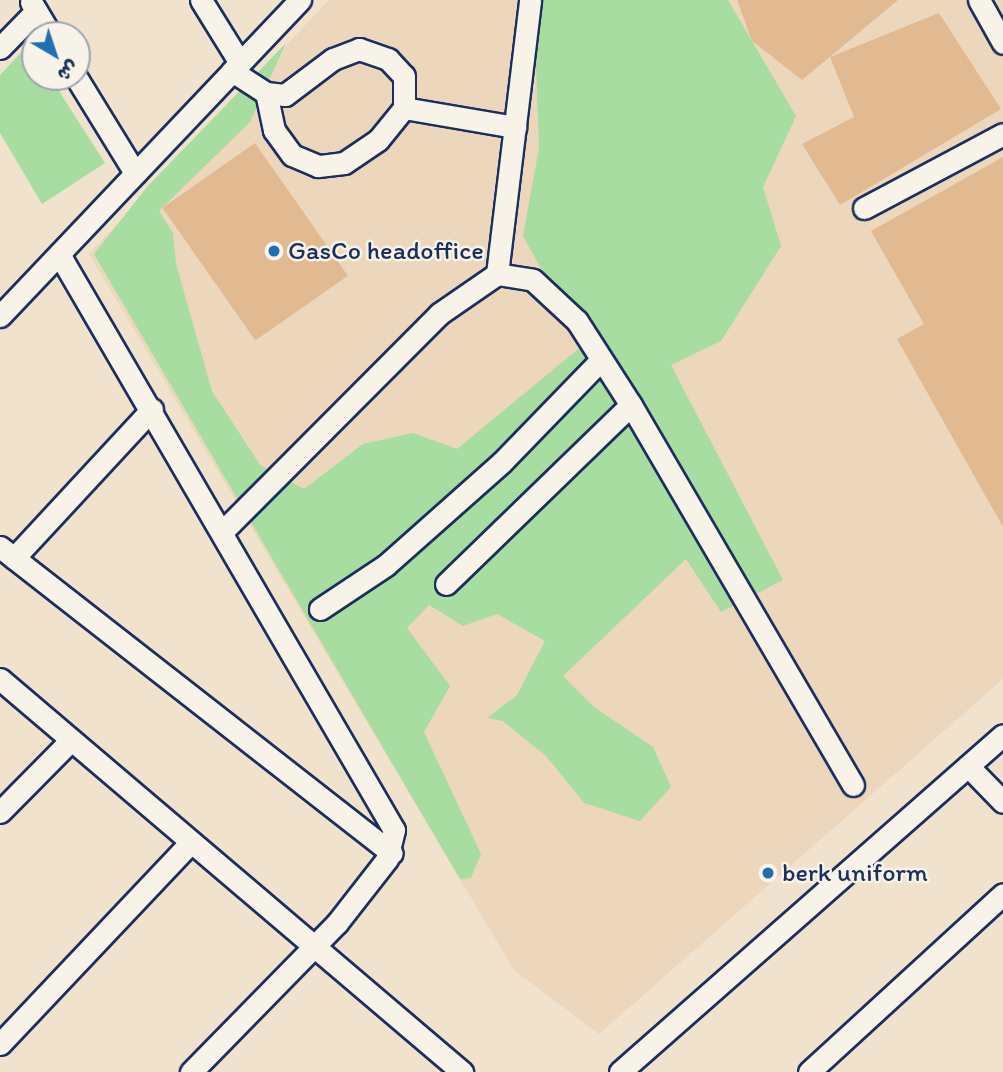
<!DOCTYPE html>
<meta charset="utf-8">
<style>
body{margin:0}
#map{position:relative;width:1003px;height:1072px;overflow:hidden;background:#f1e2ce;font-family:Itim,"Playpen Sans Arabic",sans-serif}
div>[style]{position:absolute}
.built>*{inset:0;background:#ecd6bc}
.green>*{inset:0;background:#a7dda1}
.building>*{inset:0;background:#e2ba92;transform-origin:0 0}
.roads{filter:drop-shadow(2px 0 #1b2f5e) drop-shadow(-2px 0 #1b2f5e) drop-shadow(0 2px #1b2f5e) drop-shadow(0 -2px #1b2f5e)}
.minor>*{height:21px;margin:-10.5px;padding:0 10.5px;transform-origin:10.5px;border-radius:10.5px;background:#f7f3e8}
.dots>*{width:19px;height:19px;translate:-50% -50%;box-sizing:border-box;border:4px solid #f7f3e8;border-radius:50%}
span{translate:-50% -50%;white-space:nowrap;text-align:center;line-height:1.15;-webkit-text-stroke:5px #f7f3e8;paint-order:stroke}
.poi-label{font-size:26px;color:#1b2f5e}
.left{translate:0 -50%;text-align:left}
.north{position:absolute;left:21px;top:21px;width:70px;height:70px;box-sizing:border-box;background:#f7f3e8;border:2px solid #9fa5b1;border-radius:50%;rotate:141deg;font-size:19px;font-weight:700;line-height:28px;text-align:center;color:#1b2f5e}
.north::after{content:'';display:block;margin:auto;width:24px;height:32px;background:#1f6fb2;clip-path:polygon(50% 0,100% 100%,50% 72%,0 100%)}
</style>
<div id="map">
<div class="built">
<div style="clip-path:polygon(329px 0,1003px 0,1003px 679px,599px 1034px,514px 970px,89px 254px)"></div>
</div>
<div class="green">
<div style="clip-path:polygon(540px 0,728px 0,796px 116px,763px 187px,781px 246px,721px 341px,671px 365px,783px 580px,721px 612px,686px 559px,563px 676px,594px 707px,653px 747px,671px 787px,640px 821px,584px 803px,547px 757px,503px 721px,487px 718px,517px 695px,545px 641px,497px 614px,463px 626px,429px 605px,407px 628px,450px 686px,424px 732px,481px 854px,471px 878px,460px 879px,94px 254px,147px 187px,286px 43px,250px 122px,159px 211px,173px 233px,176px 264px,212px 391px,260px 465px,304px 489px,363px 444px,413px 433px,457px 449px,583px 345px,523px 236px,539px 148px,535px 39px)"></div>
<div style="clip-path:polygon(29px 44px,35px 54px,35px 77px,50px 77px,105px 163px,42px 204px,0 133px,0 75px)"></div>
</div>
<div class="building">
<div style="clip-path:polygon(737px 0,898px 0,802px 80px,752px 41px)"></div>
<div style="clip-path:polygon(939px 13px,1001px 109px,840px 205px,802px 144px,854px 117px,830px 57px)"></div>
<div style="left:255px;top:143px;width:162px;height:113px;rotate:55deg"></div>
<div style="clip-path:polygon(1003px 157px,1003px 527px,897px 339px,924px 324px,871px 231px)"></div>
</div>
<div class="roads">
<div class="minor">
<div style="left:201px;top:0;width:74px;rotate:58.2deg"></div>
<div style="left:979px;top:0;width:49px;rotate:60.8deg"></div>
<div style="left:31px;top:2px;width:39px;rotate:59deg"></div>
<div style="left:0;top:48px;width:52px;rotate:-45.8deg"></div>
<div style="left:232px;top:71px;width:40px;rotate:32.9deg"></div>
<div style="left:266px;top:93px;width:19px;rotate:6deg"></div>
<div style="left:285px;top:95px;width:60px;rotate:-36.9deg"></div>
<div style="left:333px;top:59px;width:28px;rotate:-21deg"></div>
<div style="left:359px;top:49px;width:31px;rotate:19deg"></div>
<div style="left:388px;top:59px;width:23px;rotate:47deg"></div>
<div style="left:404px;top:76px;width:32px;rotate:90deg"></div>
<div style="left:404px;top:108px;width:41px;rotate:129.1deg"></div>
<div style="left:378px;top:140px;width:41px;rotate:145.9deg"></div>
<div style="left:344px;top:163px;width:26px;rotate:173deg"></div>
<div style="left:318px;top:166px;width:28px;rotate:-157deg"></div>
<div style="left:292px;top:155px;width:31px;rotate:-126deg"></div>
<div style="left:274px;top:130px;width:38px;rotate:-102deg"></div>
<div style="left:76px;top:77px;width:113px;rotate:58.4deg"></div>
<div style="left:404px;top:108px;width:113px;rotate:9.7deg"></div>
<div style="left:864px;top:208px;width:157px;rotate:-28deg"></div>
<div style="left:59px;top:254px;width:666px;rotate:59.82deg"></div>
<div style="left:394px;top:830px;width:30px;rotate:104deg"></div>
<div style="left:387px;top:859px;width:81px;rotate:128deg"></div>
<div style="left:337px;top:923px;width:209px;rotate:134.4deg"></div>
<div style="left:497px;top:274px;width:276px;rotate:-83.1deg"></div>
<div style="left:0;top:316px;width:436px;rotate:-46.5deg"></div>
<div style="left:224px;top:530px;width:305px;rotate:-45.1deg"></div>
<div style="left:439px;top:314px;width:70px;rotate:-34.6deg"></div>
<div style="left:497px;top:274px;width:36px;rotate:9deg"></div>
<div style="left:533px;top:280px;width:60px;rotate:43deg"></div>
<div style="left:577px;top:321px;width:100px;rotate:57.3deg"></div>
<div style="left:631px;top:405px;width:440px;rotate:59.7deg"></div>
<div style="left:0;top:547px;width:497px;rotate:38deg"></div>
<div style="left:14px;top:558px;width:203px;rotate:-47.2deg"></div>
<div style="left:446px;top:584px;width:257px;rotate:-44.1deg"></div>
<div style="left:320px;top:609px;width:79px;rotate:-33.7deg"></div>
<div style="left:386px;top:565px;width:155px;rotate:-41.6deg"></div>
<div style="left:502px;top:462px;width:142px;rotate:-45.9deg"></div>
<div style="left:0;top:679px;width:607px;rotate:40.39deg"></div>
<div style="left:968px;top:766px;width:50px;rotate:45.8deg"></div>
<div style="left:0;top:812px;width:101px;rotate:-45.4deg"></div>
<div style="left:0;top:1044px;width:278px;rotate:-46.6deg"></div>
<div style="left:620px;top:1072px;width:510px;rotate:-41.34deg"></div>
<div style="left:809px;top:1072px;width:263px;rotate:-42.5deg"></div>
</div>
</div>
<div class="dots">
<div style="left:274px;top:251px;background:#1f6fb2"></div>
<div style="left:768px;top:873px;background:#1f6fb2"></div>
</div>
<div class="poi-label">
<span class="left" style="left:288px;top:251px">GasCo headoffice</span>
<span class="left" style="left:782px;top:873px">berk uniform</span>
</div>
<div class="north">ش</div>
</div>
